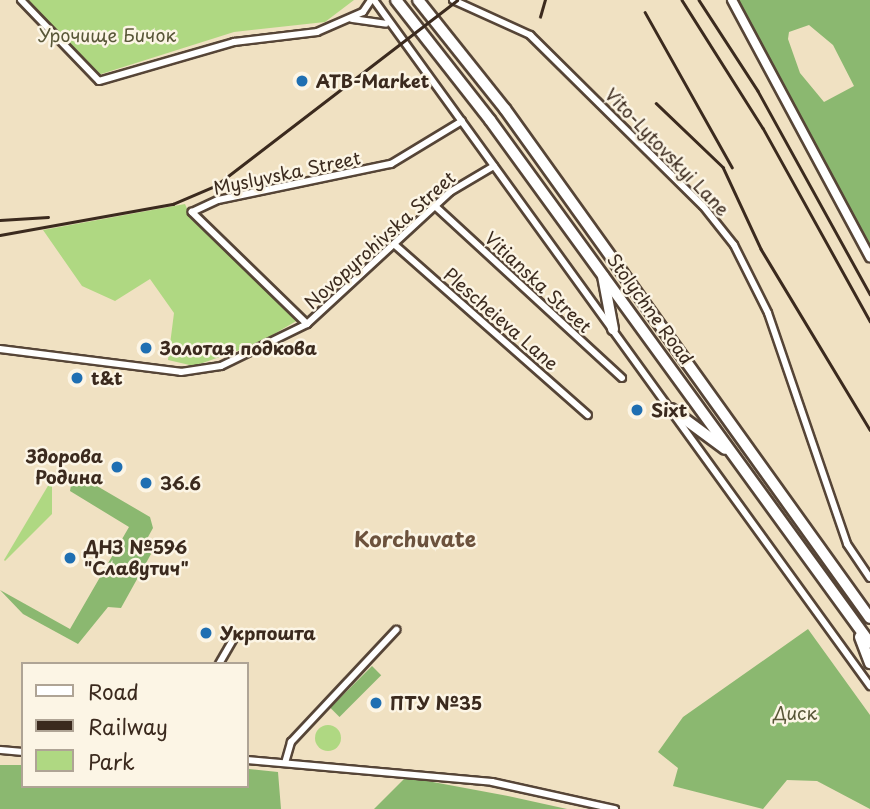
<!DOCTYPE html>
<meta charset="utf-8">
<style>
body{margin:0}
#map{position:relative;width:870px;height:809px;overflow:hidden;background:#f0e1c2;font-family:"Playpen Sans",sans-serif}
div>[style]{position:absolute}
.green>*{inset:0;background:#afd882}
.round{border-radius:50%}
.forest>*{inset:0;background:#8bb870;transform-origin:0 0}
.roads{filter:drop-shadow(2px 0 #564537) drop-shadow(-2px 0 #564537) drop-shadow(0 2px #564537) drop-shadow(0 -2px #564537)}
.minor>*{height:6px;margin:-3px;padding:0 3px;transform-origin:3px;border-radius:3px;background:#fff}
.tertiary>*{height:8px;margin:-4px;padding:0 4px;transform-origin:4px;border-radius:4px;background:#fff}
.trunk>*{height:10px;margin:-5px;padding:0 5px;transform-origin:5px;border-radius:5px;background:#fff}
.rail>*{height:2.5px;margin:-1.25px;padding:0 1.25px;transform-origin:1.25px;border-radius:1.25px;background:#3b2a1e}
.dots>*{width:19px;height:19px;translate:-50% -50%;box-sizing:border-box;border:4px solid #fcf5e5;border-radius:50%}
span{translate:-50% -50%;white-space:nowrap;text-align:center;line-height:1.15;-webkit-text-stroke:5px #fcf5e5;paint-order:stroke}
.park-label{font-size:18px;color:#585637}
.poi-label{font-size:18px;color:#3b2a1e;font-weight:700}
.left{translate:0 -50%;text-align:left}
.right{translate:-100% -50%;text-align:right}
.street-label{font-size:18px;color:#3b2a1e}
.quarter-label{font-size:21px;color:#6c523d;font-weight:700}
.legend{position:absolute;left:21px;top:662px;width:228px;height:126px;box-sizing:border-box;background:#fcf5e5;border:2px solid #afa495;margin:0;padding:9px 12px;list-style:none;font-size:21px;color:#3b2a1e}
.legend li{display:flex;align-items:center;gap:14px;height:35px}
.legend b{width:35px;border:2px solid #afa495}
</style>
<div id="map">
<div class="green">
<div style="clip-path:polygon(28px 0,354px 0,325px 22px,234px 32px,98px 75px)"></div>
<div style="clip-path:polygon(185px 204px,192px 220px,298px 320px,257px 344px,194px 366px,168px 360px,174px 313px,150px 279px,115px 301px,82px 286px,43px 230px)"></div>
<div style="clip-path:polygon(52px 479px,52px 514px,5px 561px,4px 560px)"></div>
<div class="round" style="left:315px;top:725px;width:26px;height:26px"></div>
</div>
<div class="forest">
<div style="clip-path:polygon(evenodd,739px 0,870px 0,870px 246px,745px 21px,739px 0,809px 25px,833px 45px,854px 86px,824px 102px,800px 73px,788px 39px,789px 32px,809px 25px)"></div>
<div style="clip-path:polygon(73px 472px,150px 517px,153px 528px,143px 546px,151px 554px,121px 608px,108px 607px,78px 644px,23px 614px,0 590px,70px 629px,129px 527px,70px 491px)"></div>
<div style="clip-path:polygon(808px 629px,870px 715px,870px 809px,817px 781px,787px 780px,763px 809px,673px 786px,678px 768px,658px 752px,683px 717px)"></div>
<div style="left:372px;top:666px;width:13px;height:59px;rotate:45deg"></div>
<div style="clip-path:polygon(0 765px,23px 765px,23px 786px,247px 786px,249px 769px,278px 772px,281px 809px,0 809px)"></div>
<div style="clip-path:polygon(406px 777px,508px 796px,567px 809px,374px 809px)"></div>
</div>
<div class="roads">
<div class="minor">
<div style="left:21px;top:0;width:112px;rotate:46.1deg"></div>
<div style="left:99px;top:81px;width:141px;rotate:-16.1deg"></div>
<div style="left:234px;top:42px;width:84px;rotate:-6.9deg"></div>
<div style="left:317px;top:32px;width:50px;rotate:-23.5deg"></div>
<div style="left:363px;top:12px;width:14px;rotate:-56deg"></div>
<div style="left:374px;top:0;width:847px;rotate:54.13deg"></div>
<div style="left:453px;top:0;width:85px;rotate:24.4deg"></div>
<div style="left:530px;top:35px;width:243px;rotate:44.7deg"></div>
<div style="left:703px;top:206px;width:50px;rotate:51.5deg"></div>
<div style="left:734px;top:245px;width:76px;rotate:63.4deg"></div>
<div style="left:768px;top:313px;width:244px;rotate:71.1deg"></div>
<div style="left:847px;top:544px;width:41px;rotate:55.9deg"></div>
<div style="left:352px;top:19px;width:34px;rotate:8deg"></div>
<div style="left:435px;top:206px;width:254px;rotate:42.6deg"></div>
<div style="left:395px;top:245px;width:257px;rotate:41.4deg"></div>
<div style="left:307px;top:324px;width:161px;rotate:-135.8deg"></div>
<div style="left:192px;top:212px;width:29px;rotate:-25deg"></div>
<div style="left:218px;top:200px;width:177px;rotate:-11.8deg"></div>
<div style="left:391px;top:164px;width:83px;rotate:-31.2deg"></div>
<div style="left:0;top:349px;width:182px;rotate:7.2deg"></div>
<div style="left:181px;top:372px;width:40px;rotate:-8.5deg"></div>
<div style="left:221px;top:366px;width:96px;rotate:-26deg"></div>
<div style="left:307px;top:324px;width:195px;rotate:-42.7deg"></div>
<div style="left:450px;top:192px;width:51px;rotate:-30.6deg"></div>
<div style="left:219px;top:664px;width:32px;rotate:-60deg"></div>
<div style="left:0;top:750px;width:23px;rotate:5deg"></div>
<div style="left:247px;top:760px;width:246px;rotate:5.1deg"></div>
<div style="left:492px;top:782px;width:126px;rotate:12.4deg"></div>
<div style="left:285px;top:763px;width:22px;rotate:-74deg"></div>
<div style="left:291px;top:742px;width:154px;rotate:-46.8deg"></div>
</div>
<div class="tertiary">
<div style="left:732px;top:0;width:292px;rotate:61.8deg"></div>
</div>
<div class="trunk">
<div style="left:396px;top:0;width:152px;rotate:51.9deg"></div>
<div style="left:490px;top:120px;width:646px;rotate:54deg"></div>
<div style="left:418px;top:0;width:139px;rotate:51.4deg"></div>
<div style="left:505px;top:109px;width:626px;rotate:54.36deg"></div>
<div style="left:603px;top:276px;width:54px;rotate:79.3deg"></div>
<div style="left:671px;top:409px;width:67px;rotate:36.5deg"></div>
<div style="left:860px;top:637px;width:28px;rotate:69deg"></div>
</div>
</div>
<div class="rail">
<div style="left:682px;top:0;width:151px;rotate:57.7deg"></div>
<div style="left:763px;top:128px;width:221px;rotate:61deg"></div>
<div style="left:699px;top:0;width:108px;rotate:57deg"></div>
<div style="left:758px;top:91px;width:232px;rotate:61.1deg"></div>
<div style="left:645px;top:12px;width:178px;rotate:60.7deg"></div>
<div style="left:540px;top:17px;width:18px;rotate:-74deg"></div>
<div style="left:656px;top:103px;width:93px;rotate:43.7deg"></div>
<div style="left:723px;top:167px;width:90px;rotate:65.1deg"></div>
<div style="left:761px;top:249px;width:211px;rotate:58.9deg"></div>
<div style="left:0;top:220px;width:48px;rotate:-3.6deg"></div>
<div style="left:0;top:235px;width:176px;rotate:-10.2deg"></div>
<div style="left:173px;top:204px;width:46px;rotate:-23.2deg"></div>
<div style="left:215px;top:186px;width:305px;rotate:-37.5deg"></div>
</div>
<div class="dots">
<div style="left:302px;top:81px;background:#1f6fb2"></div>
<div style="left:146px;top:348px;background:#1f6fb2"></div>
<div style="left:77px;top:378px;background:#1f6fb2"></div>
<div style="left:637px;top:410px;background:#1f6fb2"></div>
<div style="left:117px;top:467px;background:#1f6fb2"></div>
<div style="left:146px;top:483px;background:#1f6fb2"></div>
<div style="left:70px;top:558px;background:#1f6fb2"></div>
<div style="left:206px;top:633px;background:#1f6fb2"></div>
<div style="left:376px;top:703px;background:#1f6fb2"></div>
</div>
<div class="park-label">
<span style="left:107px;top:35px">Урочище Бичок</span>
<span style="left:795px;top:713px">Диск</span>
</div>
<div class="poi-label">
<span class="left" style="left:316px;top:81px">ATB-Market</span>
<span class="left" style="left:160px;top:348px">Золотая подкова</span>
<span class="left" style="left:91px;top:378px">t&amp;t</span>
<span class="left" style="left:651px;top:410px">Sixt</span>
<span class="right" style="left:103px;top:467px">Здорова<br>Родина</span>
<span class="left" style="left:160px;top:483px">36.6</span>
<span class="left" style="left:84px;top:558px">ДНЗ №596<br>"Славутич"</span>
<span class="left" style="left:220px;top:633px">Укрпошта</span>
<span class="left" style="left:390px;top:703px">ПТУ №35</span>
</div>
<div class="street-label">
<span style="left:667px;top:152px;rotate:46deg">Vito-Lytovskyi Lane</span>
<span style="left:287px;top:173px;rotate:-12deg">Myslyvska Street</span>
<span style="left:380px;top:240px;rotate:-42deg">Novopyrohivska Street</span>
<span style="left:538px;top:282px;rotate:43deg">Vitianska Street</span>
<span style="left:650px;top:309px;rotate:54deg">Stolychne Road</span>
<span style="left:501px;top:319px;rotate:41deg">Plescheieva Lane</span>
</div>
<div class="quarter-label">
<span style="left:415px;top:538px">Korchuvate</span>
</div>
<ul class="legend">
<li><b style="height:9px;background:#fff"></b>Road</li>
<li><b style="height:9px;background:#3b2a1e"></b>Railway</li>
<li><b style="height:19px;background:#afd882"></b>Park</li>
</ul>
</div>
